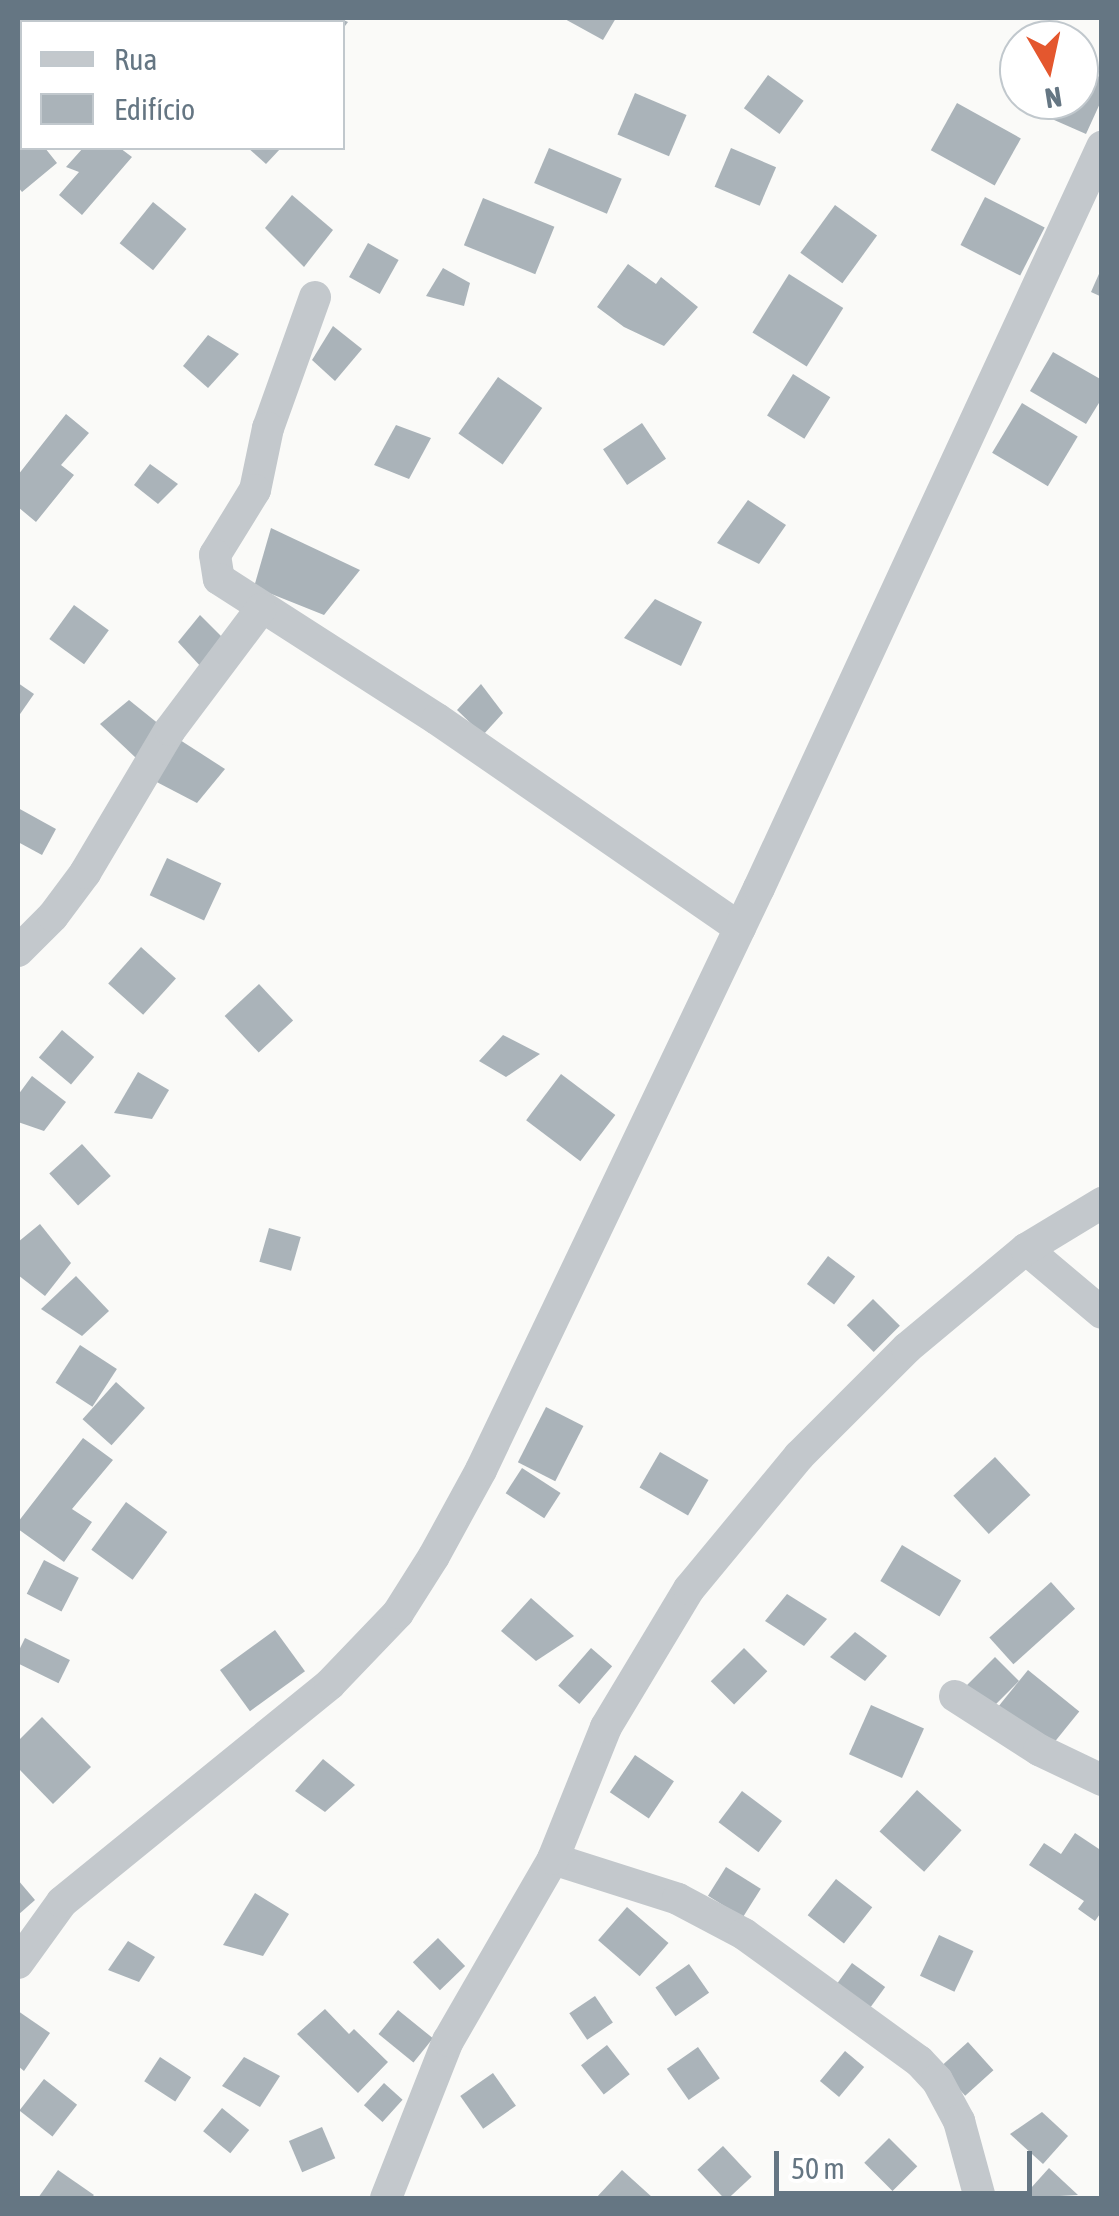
<!DOCTYPE html>
<meta charset="utf-8">
<style>
body{margin:0}
#map{position:relative;width:1119px;height:2216px;overflow:hidden;background:#fafaf8;font-family:"Asap Condensed",sans-serif}
div>[style]{position:absolute}
.building>*{inset:0;background:#aab3b9;transform-origin:0 0}
.minor>*{height:32px;margin:-16px;padding:0 16px;transform-origin:16px;border-radius:16px;background:#c3c8cc}
span{translate:-50% -50%;white-space:nowrap;text-align:center;line-height:1.15;-webkit-text-stroke:10px #fff;paint-order:stroke}
.frame{position:absolute;inset:0;border:20px solid #657683;pointer-events:none}
.legend{position:absolute;left:20px;top:20px;width:325px;height:130px;box-sizing:border-box;background:#fff;border:2px solid #c1c8cd;margin:0;padding:12px 18px;list-style:none;font-size:30px;color:#657683}
.legend li{display:flex;align-items:center;gap:20px;height:50px}
.legend b{width:50px;border:2px solid #c1c8cd}
.north{position:absolute;left:999px;top:20px;width:100px;height:100px;box-sizing:border-box;background:#fff;border:2px solid #c1c8cd;border-radius:50%;rotate:171deg;font-size:28px;font-weight:700;line-height:40px;text-align:center;color:#657683}
.north::after{content:'';display:block;margin:auto;width:35px;height:45px;background:#e4572e;clip-path:polygon(50% 0,100% 100%,50% 72%,0 100%)}
.scale{position:absolute;left:774px;top:2151px;width:258px;height:45px;box-sizing:border-box;border:5px solid #657683;border-top:0;padding-left:12px;font-size:30px;line-height:35px;white-space:nowrap;color:#657683;-webkit-text-stroke:8px #fff;paint-order:stroke}
</style>
<div id="map">
<div class="building">
<div style="clip-path:polygon(266px 18px,339px 18px,348px 22px,342px 30px,342px 22px,273px 22px)"></div>
<div style="clip-path:polygon(563px 18px,616px 18px,603px 40px)"></div>
<div style="clip-path:polygon(1079px 68px,1102px 78px,1102px 99px,1086px 134px,1036px 112px,1041px 100px,1079px 100px)"></div>
<div style="left:768px;top:75px;width:44px;height:41px;rotate:36deg"></div>
<div style="left:635px;top:93px;width:56px;height:45px;rotate:23deg"></div>
<div style="left:957px;top:103px;width:73px;height:54px;rotate:29deg"></div>
<div style="clip-path:polygon(22px 137px,22px 148px,45px 148px,57px 163px,22px 192px,18px 187px,18px 141px)"></div>
<div style="clip-path:polygon(83px 148px,120px 148px,132px 157px,82px 215px,59px 195px,79px 172px,66px 167px)"></div>
<div style="clip-path:polygon(248px 148px,281px 148px,266px 164px)"></div>
<div style="left:549px;top:148px;width:79px;height:38px;rotate:23deg"></div>
<div style="left:731px;top:148px;width:49px;height:42px;rotate:23deg"></div>
<div style="clip-path:polygon(292px 195px,333px 230px,304px 267px,265px 228px)"></div>
<div style="left:985px;top:197px;width:67px;height:54px;rotate:27deg"></div>
<div style="left:483px;top:198px;width:77px;height:51px;rotate:22deg"></div>
<div style="left:153px;top:202px;width:43px;height:53px;rotate:39deg"></div>
<div style="left:835px;top:205px;width:52px;height:59px;rotate:36deg"></div>
<div style="left:368px;top:243px;width:35px;height:39px;rotate:29deg"></div>
<div style="clip-path:polygon(628px 264px,656px 284px,661px 277px,698px 307px,664px 346px,624px 327px,597px 307px)"></div>
<div style="clip-path:polygon(1102px 267px,1102px 297px,1091px 292px)"></div>
<div style="clip-path:polygon(443px 268px,470px 283px,464px 306px,426px 296px)"></div>
<div style="left:789px;top:274px;width:64px;height:69px;rotate:32deg"></div>
<div style="clip-path:polygon(333px 326px,362px 349px,335px 381px,312px 360px)"></div>
<div style="clip-path:polygon(208px 335px,239px 354px,208px 388px,183px 366px)"></div>
<div style="clip-path:polygon(1053px 352px,1102px 380px,1102px 398px,1086px 424px,1030px 391px)"></div>
<div style="left:793px;top:374px;width:44px;height:49px;rotate:32deg"></div>
<div style="left:498px;top:377px;width:54px;height:69px;rotate:35deg"></div>
<div style="left:1022px;top:403px;width:65px;height:58px;rotate:31deg"></div>
<div style="clip-path:polygon(66px 414px,89px 433px,61px 465px,74px 475px,36px 522px,18px 507px,18px 475px)"></div>
<div style="left:642px;top:423px;width:43px;height:47px;rotate:56deg"></div>
<div style="clip-path:polygon(396px 425px,431px 438px,409px 479px,374px 465px)"></div>
<div style="clip-path:polygon(150px 464px,178px 484px,158px 504px,134px 485px)"></div>
<div style="clip-path:polygon(748px 500px,786px 525px,759px 564px,717px 543px)"></div>
<div style="clip-path:polygon(271px 528px,360px 570px,324px 615px,254px 587px)"></div>
<div style="clip-path:polygon(655px 599px,702px 622px,681px 666px,624px 638px)"></div>
<div style="left:74px;top:605px;width:43px;height:42px;rotate:36deg"></div>
<div style="clip-path:polygon(200px 615px,231px 646px,203px 669px,178px 642px)"></div>
<div style="clip-path:polygon(18px 683px,34px 694px,18px 717px)"></div>
<div style="clip-path:polygon(481px 684px,503px 713px,483px 735px,457px 710px)"></div>
<div style="clip-path:polygon(129px 700px,160px 725px,136px 758px,100px 724px)"></div>
<div style="clip-path:polygon(180px 740px,225px 769px,197px 803px,149px 778px)"></div>
<div style="clip-path:polygon(18px 808px,56px 829px,42px 855px,18px 842px)"></div>
<div style="left:167px;top:858px;width:60px;height:41px;rotate:25deg"></div>
<div style="left:141px;top:947px;width:47px;height:49px;rotate:42deg"></div>
<div style="left:259px;top:984px;width:50px;height:47px;rotate:47deg"></div>
<div style="left:62px;top:1030px;width:42px;height:36px;rotate:40deg"></div>
<div style="clip-path:polygon(503px 1035px,540px 1054px,506px 1077px,479px 1061px)"></div>
<div style="clip-path:polygon(138px 1072px,169px 1090px,152px 1119px,114px 1113px)"></div>
<div style="left:561px;top:1074px;width:68px;height:58px;rotate:37deg"></div>
<div style="clip-path:polygon(32px 1076px,66px 1102px,44px 1131px,18px 1122px,18px 1095px)"></div>
<div style="left:82px;top:1144px;width:43px;height:44px;rotate:48deg"></div>
<div style="clip-path:polygon(40px 1224px,71px 1263px,45px 1296px,18px 1275px,18px 1242px)"></div>
<div style="left:269px;top:1228px;width:33px;height:35px;rotate:16deg"></div>
<div style="left:828px;top:1256px;width:34px;height:35px;rotate:37deg"></div>
<div style="clip-path:polygon(76px 1276px,109px 1311px,82px 1336px,41px 1309px)"></div>
<div style="left:873px;top:1299px;width:38px;height:37px;rotate:45deg"></div>
<div style="left:80px;top:1345px;width:44px;height:45px;rotate:33deg"></div>
<div style="left:116px;top:1382px;width:39px;height:50px;rotate:42deg"></div>
<div style="left:546px;top:1407px;width:42px;height:62px;rotate:27deg"></div>
<div style="clip-path:polygon(83px 1438px,113px 1460px,72px 1509px,92px 1522px,64px 1562px,18px 1529px,18px 1522px)"></div>
<div style="left:660px;top:1452px;width:56px;height:41px;rotate:30deg"></div>
<div style="left:995px;top:1457px;width:52px;height:57px;rotate:47deg"></div>
<div style="left:522px;top:1468px;width:46px;height:30px;rotate:33deg"></div>
<div style="left:126px;top:1502px;width:51px;height:59px;rotate:36deg"></div>
<div style="left:902px;top:1545px;width:69px;height:42px;rotate:31deg"></div>
<div style="left:44px;top:1560px;width:39px;height:38px;rotate:27deg"></div>
<div style="left:1051px;top:1582px;width:36px;height:83px;rotate:48deg"></div>
<div style="clip-path:polygon(787px 1594px,827px 1619px,804px 1646px,765px 1621px)"></div>
<div style="clip-path:polygon(531px 1598px,574px 1636px,536px 1661px,501px 1631px)"></div>
<div style="left:275px;top:1630px;width:51px;height:68px;rotate:54deg"></div>
<div style="clip-path:polygon(855px 1632px,887px 1656px,865px 1681px,830px 1657px)"></div>
<div style="left:25px;top:1638px;width:50px;height:26px;rotate:26deg"></div>
<div style="left:591px;top:1648px;width:28px;height:50px;rotate:41deg"></div>
<div style="left:744px;top:1648px;width:33px;height:47px;rotate:45deg"></div>
<div style="left:995px;top:1657px;width:34px;height:43px;rotate:45deg"></div>
<div style="left:1028px;top:1670px;width:66px;height:48px;rotate:39deg"></div>
<div style="left:871px;top:1705px;width:58px;height:54px;rotate:24deg"></div>
<div style="clip-path:polygon(42px 1717px,91px 1767px,53px 1804px,18px 1768px,18px 1741px)"></div>
<div style="left:635px;top:1755px;width:47px;height:45px;rotate:34deg"></div>
<div style="clip-path:polygon(323px 1759px,355px 1785px,325px 1812px,295px 1791px)"></div>
<div style="left:917px;top:1790px;width:60px;height:56px;rotate:42deg"></div>
<div style="left:742px;top:1791px;width:50px;height:39px;rotate:37deg"></div>
<div style="clip-path:polygon(1075px 1833px,1102px 1851px,1102px 1911px,1095px 1921px,1078px 1909px,1084px 1901px,1029px 1865px,1044px 1843px,1061px 1854px)"></div>
<div style="left:726px;top:1867px;width:41px;height:34px;rotate:32deg"></div>
<div style="left:836px;top:1879px;width:46px;height:46px;rotate:38deg"></div>
<div style="clip-path:polygon(18px 1880px,35px 1900px,18px 1915px)"></div>
<div style="clip-path:polygon(255px 1893px,289px 1914px,263px 1956px,223px 1945px)"></div>
<div style="left:627px;top:1907px;width:55px;height:44px;rotate:41deg"></div>
<div style="left:939px;top:1935px;width:38px;height:45px;rotate:25deg"></div>
<div style="left:438px;top:1938px;width:39px;height:35px;rotate:46deg"></div>
<div style="clip-path:polygon(128px 1941px,155px 1957px,139px 1982px,108px 1970px)"></div>
<div style="left:852px;top:1963px;width:41px;height:37px;rotate:36deg"></div>
<div style="left:689px;top:1964px;width:35px;height:41px;rotate:55deg"></div>
<div style="left:595px;top:1996px;width:32px;height:31px;rotate:56deg"></div>
<div style="clip-path:polygon(325px 2009px,349px 2034px,354px 2029px,388px 2062px,358px 2093px,297px 2034px)"></div>
<div style="left:398px;top:2010px;width:45px;height:31px;rotate:39deg"></div>
<div style="clip-path:polygon(18px 2011px,50px 2033px,24px 2071px,18px 2066px)"></div>
<div style="left:968px;top:2042px;width:38px;height:38px;rotate:48deg"></div>
<div style="left:607px;top:2045px;width:37px;height:33px;rotate:52deg"></div>
<div style="left:698px;top:2047px;width:38px;height:38px;rotate:55deg"></div>
<div style="left:845px;top:2051px;width:25px;height:39px;rotate:40deg"></div>
<div style="left:160px;top:2057px;width:37px;height:29px;rotate:33deg"></div>
<div style="clip-path:polygon(244px 2057px,280px 2076px,260px 2107px,222px 2086px)"></div>
<div style="left:493px;top:2073px;width:40px;height:40px;rotate:55deg"></div>
<div style="left:44px;top:2079px;width:42px;height:40px;rotate:38deg"></div>
<div style="left:384px;top:2083px;width:25px;height:30px;rotate:42deg"></div>
<div style="left:222px;top:2108px;width:35px;height:30px;rotate:39deg"></div>
<div style="clip-path:polygon(1042px 2112px,1068px 2136px,1043px 2164px,1010px 2134px)"></div>
<div style="left:322px;top:2127px;width:34px;height:36px;rotate:67deg"></div>
<div style="left:889px;top:2138px;width:40px;height:35px;rotate:45deg"></div>
<div style="left:723px;top:2146px;width:42px;height:35px;rotate:47deg"></div>
<div style="clip-path:polygon(1049px 2168px,1078px 2195px,1022px 2198px)"></div>
<div style="clip-path:polygon(58px 2170px,94px 2195px,91px 2198px,38px 2198px)"></div>
<div style="clip-path:polygon(622px 2170px,653px 2198px,596px 2198px)"></div>
</div>
<div class="minor">
<div style="left:315px;top:297px;width:139px;rotate:109.7deg"></div>
<div style="left:268px;top:428px;width:63px;rotate:101.8deg"></div>
<div style="left:255px;top:490px;width:76px;rotate:121.6deg"></div>
<div style="left:215px;top:555px;width:24px;rotate:81deg"></div>
<div style="left:219px;top:579px;width:259px;rotate:32.7deg"></div>
<div style="left:437px;top:719px;width:368px;rotate:34.6deg"></div>
<div style="left:18px;top:951px;width:49px;rotate:-45deg"></div>
<div style="left:53px;top:916px;width:54px;rotate:-53.3deg"></div>
<div style="left:85px;top:873px;width:166px;rotate:-59.3deg"></div>
<div style="left:170px;top:730px;width:151px;rotate:-53.1deg"></div>
<div style="left:1026px;top:1249px;width:99px;rotate:40.1deg"></div>
<div style="left:955px;top:1696px;width:100px;rotate:32.7deg"></div>
<div style="left:1039px;top:1750px;width:70px;rotate:25.5deg"></div>
<div style="left:553px;top:1859px;width:131px;rotate:17.7deg"></div>
<div style="left:678px;top:1899px;width:75px;rotate:27.9deg"></div>
<div style="left:744px;top:1934px;width:216px;rotate:36deg"></div>
<div style="left:919px;top:2061px;width:26px;rotate:47deg"></div>
<div style="left:937px;top:2080px;width:47px;rotate:61.8deg"></div>
<div style="left:959px;top:2121px;width:80px;rotate:74.7deg"></div>
<div style="left:18px;top:1963px;width:75px;rotate:-54.2deg"></div>
<div style="left:62px;top:1902px;width:345px;rotate:-39.1deg"></div>
<div style="left:330px;top:1684px;width:98px;rotate:-46.2deg"></div>
<div style="left:398px;top:1613px;width:67px;rotate:-57.7deg"></div>
<div style="left:434px;top:1556px;width:98px;rotate:-61.3deg"></div>
<div style="left:481px;top:1470px;width:645px;rotate:-64.47deg"></div>
<div style="left:759px;top:888px;width:817px;rotate:-65.16deg"></div>
<div style="left:386px;top:2198px;width:169px;rotate:-68.5deg"></div>
<div style="left:448px;top:2041px;width:210px;rotate:-60deg"></div>
<div style="left:553px;top:1859px;width:142px;rotate:-68.1deg"></div>
<div style="left:606px;top:1727px;width:161px;rotate:-59deg"></div>
<div style="left:689px;top:1589px;width:173px;rotate:-50.4deg"></div>
<div style="left:799px;top:1456px;width:153px;rotate:-45deg"></div>
<div style="left:907px;top:1348px;width:155px;rotate:-39.8deg"></div>
<div style="left:1026px;top:1249px;width:89px;rotate:-31.2deg"></div>
</div>
<div class="frame"></div>
<ul class="legend">
<li><b style="height:12px;background:#c3c8cc"></b>Rua</li>
<li><b style="height:28px;background:#aab3b9"></b>Edifício</li>
</ul>
<div class="north">N</div>
<div class="scale">50 m</div>
</div>
